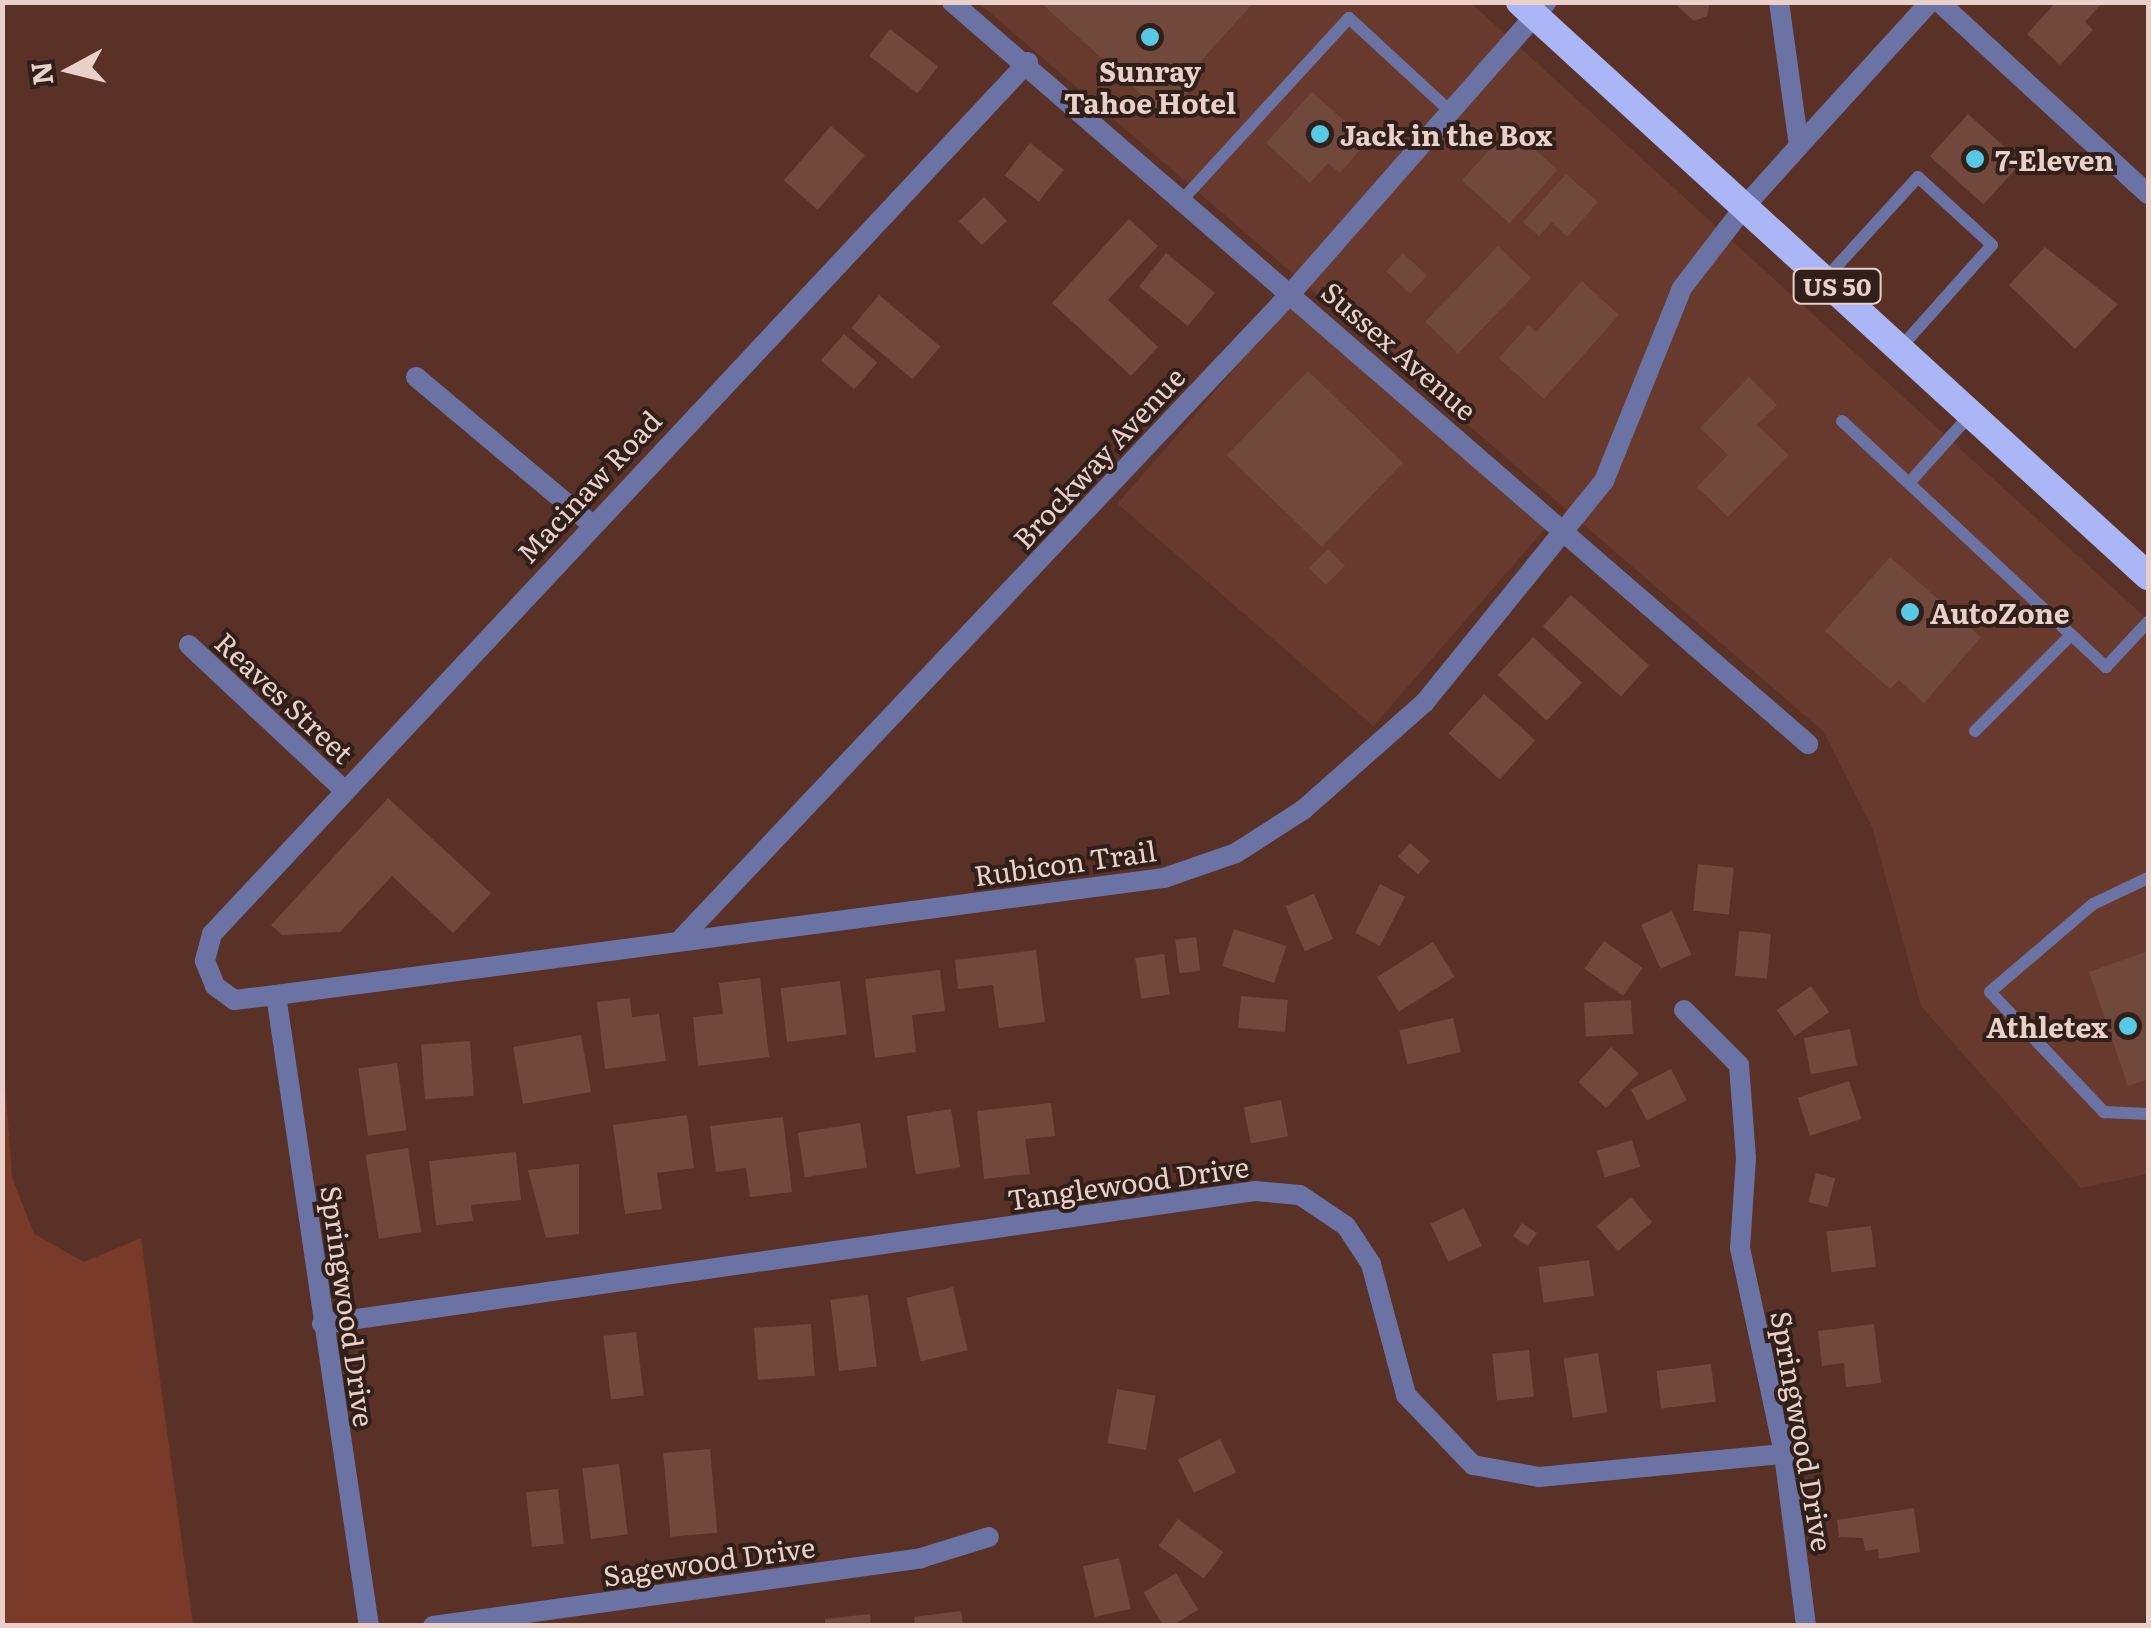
<!DOCTYPE html>
<style>
body{margin:0}
#map{position:relative;width:2151px;height:1628px;overflow:hidden;background:#593127;font-family:Literata,serif}
div>[style]{position:absolute}
.built>*{inset:0;background:#683a2d;transform-origin:0 0}
.green>*{inset:0;background:#793a29}
.building>*{inset:0;background:#71483c;transform-origin:0 0}
.service>*{height:12px;margin:-6px;padding:0 6px;transform-origin:6px;border-radius:6px;background:#6b73a5}
.minor>*{height:20px;margin:-10px;padding:0 10px;transform-origin:10px;border-radius:10px;background:#6b73a5}
.tertiary>*{height:20px;margin:-10px;padding:0 10px;transform-origin:10px;border-radius:10px;background:#6b73a5}
.trunk>*{height:28px;margin:-14px;padding:0 14px;transform-origin:14px;border-radius:14px;background:#aab6f6}
.dots>*{width:28px;height:28px;translate:-50% -50%;box-sizing:border-box;border:5px solid #311f1a;border-radius:50%}
span{translate:-50% -50%;white-space:nowrap;text-align:center;line-height:1.15;-webkit-text-stroke:8px #311f1a;paint-order:stroke}
.shield-label span{padding:2px 8px;background:#311f1a;border:2px solid;border-radius:8px;-webkit-text-stroke-width:0}
.shield-label{font-size:25px;color:#e9d0c9;font-weight:700}
.poi-label{font-size:28px;color:#e9d0c9;font-weight:700}
.left{translate:0 -50%;text-align:left}
.right{translate:-100% -50%;text-align:right}
.street-label{font-size:28px;color:#e9d0c9}
.frame{position:absolute;inset:0;border:5px solid #e9d0c9;pointer-events:none}
.north{position:absolute;left:20px;top:20px;width:100px;height:100px;-webkit-text-stroke:8px #311f1a;paint-order:stroke;rotate:263deg;font-size:28px;font-weight:700;line-height:40px;text-align:center;color:#e9d0c9}
.north::after{content:'';display:block;margin:auto;width:35px;height:45px;background:#e9d0c9;clip-path:polygon(50% 0,100% 100%,50% 72%,0 100%)}
</style>
<div id="map">
<div class="built">
<div style="clip-path:polygon(979px 3px,1471px 3px,2148px 620px,2148px 1174px,2081px 1188px,1921px 1006px,1872px 827px,1823px 731px)"></div>
<div style="left:1292px;top:303px;width:339px;height:266px;rotate:41deg"></div>
</div>
<div class="green">
<div style="clip-path:polygon(2px 1038px,12px 1177px,34px 1234px,84px 1262px,141px 1238px,193px 1625px,3px 1625px)"></div>
</div>
<div class="building">
<div style="clip-path:polygon(1040px 2px,1096px 4px,1254px 2px,1193px 70px,1201px 78px,1166px 117px)"></div>
<div style="clip-path:polygon(1673px 2px,1710px 2px,1707px 16px,1694px 21px)"></div>
<div style="clip-path:polygon(2056px 2px,2103px 2px,2085px 22px,2093px 30px,2060px 65px,2027px 34px)"></div>
<div style="left:890px;top:29px;width:61px;height:34px;rotate:38deg"></div>
<div style="clip-path:polygon(1312px 92px,1357px 132px,1348px 141px,1359px 151px,1340px 173px,1328px 163px,1310px 183px,1266px 143px)"></div>
<div style="left:1968px;top:114px;width:72px;height:57px;rotate:42deg"></div>
<div style="left:831px;top:126px;width:45px;height:72px;rotate:41deg"></div>
<div style="left:1510px;top:127px;width:64px;height:72px;rotate:42deg"></div>
<div style="left:1030px;top:143px;width:43px;height:41px;rotate:38deg"></div>
<div style="clip-path:polygon(1566px 174px,1598px 202px,1567px 237px,1552px 222px,1539px 236px,1523px 222px)"></div>
<div style="left:984px;top:197px;width:33px;height:35px;rotate:46deg"></div>
<div style="clip-path:polygon(1129px 219px,1158px 246px,1108px 300px,1158px 347px,1131px 376px,1052px 303px)"></div>
<div style="left:1498px;top:246px;width:46px;height:105px;rotate:44deg"></div>
<div style="clip-path:polygon(2045px 247px,2118px 304px,2075px 349px,2009px 285px)"></div>
<div style="left:1166px;top:253px;width:63px;height:43px;rotate:39deg"></div>
<div style="left:1403px;top:253px;width:33px;height:25px;rotate:43deg"></div>
<div style="clip-path:polygon(1582px 281px,1619px 315px,1544px 399px,1499px 358px,1529px 325px,1536px 332px)"></div>
<div style="left:879px;top:295px;width:80px;height:43px;rotate:40deg"></div>
<div style="left:844px;top:334px;width:44px;height:35px;rotate:41deg"></div>
<div style="left:1308px;top:371px;width:132px;height:117px;rotate:44deg"></div>
<div style="clip-path:polygon(1749px 377px,1777px 405px,1757px 425px,1789px 455px,1728px 517px,1697px 487px,1728px 455px,1700px 428px)"></div>
<div style="left:1328px;top:549px;width:24px;height:27px;rotate:45deg"></div>
<div style="clip-path:polygon(1890px 557px,1981px 637px,1924px 703px,1899px 680px,1890px 689px,1825px 631px)"></div>
<div style="left:1571px;top:595px;width:105px;height:42px;rotate:42deg"></div>
<div style="left:1533px;top:637px;width:67px;height:52px;rotate:43deg"></div>
<div style="left:1484px;top:694px;width:69px;height:53px;rotate:42deg"></div>
<div style="clip-path:polygon(388px 798px,491px 893px,453px 933px,392px 876px,340px 932px,282px 935px,271px 925px)"></div>
<div style="left:1410px;top:843px;width:27px;height:18px;rotate:42deg"></div>
<div style="left:1698px;top:864px;width:36px;height:47px;rotate:6deg"></div>
<div style="left:1380px;top:884px;width:28px;height:55px;rotate:27deg"></div>
<div style="left:1314px;top:894px;width:49px;height:31px;rotate:67deg"></div>
<div style="left:1672px;top:911px;width:48px;height:34px;rotate:66deg"></div>
<div style="left:1234px;top:929px;width:55px;height:39px;rotate:18deg"></div>
<div style="left:1739px;top:931px;width:32px;height:45px;rotate:5deg"></div>
<div style="left:1196px;top:937px;width:34px;height:21px;rotate:83deg"></div>
<div style="left:1604px;top:941px;width:47px;height:34px;rotate:35deg"></div>
<div style="left:1433px;top:942px;width:41px;height:66px;rotate:58deg"></div>
<div style="clip-path:polygon(1036px 950px,1045px 1022px,999px 1028px,993px 985px,958px 989px,955px 960px)"></div>
<div style="clip-path:polygon(2148px 951px,2148px 1079px,2128px 1086px,2089px 972px)"></div>
<div style="left:1164px;top:954px;width:41px;height:29px;rotate:82deg"></div>
<div style="clip-path:polygon(940px 970px,945px 1011px,912px 1015px,916px 1052px,875px 1058px,865px 979px)"></div>
<div style="clip-path:polygon(760px 978px,769px 1057px,698px 1066px,693px 1017px,723px 1014px,719px 983px)"></div>
<div style="left:840px;top:981px;width:54px;height:60px;rotate:83deg"></div>
<div style="left:1811px;top:986px;width:32px;height:42px;rotate:55deg"></div>
<div style="left:1241px;top:996px;width:47px;height:32px;rotate:5deg"></div>
<div style="clip-path:polygon(630px 998px,632px 1017px,659px 1014px,666px 1061px,605px 1069px,597px 1002px)"></div>
<div style="left:1631px;top:1000px;width:34px;height:47px;rotate:87deg"></div>
<div style="left:1453px;top:1018px;width:35px;height:55px;rotate:77deg"></div>
<div style="left:1850px;top:1029px;width:37px;height:47px;rotate:79deg"></div>
<div style="left:581px;top:1035px;width:58px;height:69px;rotate:80deg"></div>
<div style="left:470px;top:1041px;width:55px;height:49px;rotate:86deg"></div>
<div style="left:1611px;top:1047px;width:38px;height:48px;rotate:43deg"></div>
<div style="left:397px;top:1063px;width:68px;height:39px;rotate:82deg"></div>
<div style="left:1671px;top:1069px;width:35px;height:45px;rotate:63deg"></div>
<div style="left:1849px;top:1081px;width:40px;height:54px;rotate:72deg"></div>
<div style="left:1281px;top:1100px;width:37px;height:38px;rotate:79deg"></div>
<div style="clip-path:polygon(1051px 1103px,1055px 1136px,1025px 1139px,1030px 1174px,984px 1179px,977px 1111px)"></div>
<div style="left:951px;top:1109px;width:59px;height:45px;rotate:81deg"></div>
<div style="clip-path:polygon(687px 1115px,694px 1168px,657px 1173px,662px 1209px,625px 1214px,613px 1125px)"></div>
<div style="clip-path:polygon(783px 1117px,792px 1192px,750px 1197px,746px 1168px,716px 1172px,710px 1126px)"></div>
<div style="left:860px;top:1123px;width:45px;height:63px;rotate:81deg"></div>
<div style="left:1632px;top:1140px;width:28px;height:37px;rotate:73deg"></div>
<div style="left:408px;top:1148px;width:85px;height:43px;rotate:81deg"></div>
<div style="clip-path:polygon(516px 1152px,521px 1200px,471px 1205px,473px 1221px,436px 1225px,429px 1161px)"></div>
<div style="clip-path:polygon(579px 1164px,579px 1234px,546px 1238px,528px 1170px)"></div>
<div style="left:1816px;top:1173px;width:20px;height:30px;rotate:15deg"></div>
<div style="left:1631px;top:1197px;width:33px;height:45px;rotate:50deg"></div>
<div style="left:1464px;top:1208px;width:42px;height:37px;rotate:65deg"></div>
<div style="left:1522px;top:1223px;width:18px;height:16px;rotate:34deg"></div>
<div style="left:1871px;top:1226px;width:41px;height:45px;rotate:83deg"></div>
<div style="left:1589px;top:1260px;width:36px;height:51px;rotate:82deg"></div>
<div style="left:953px;top:1287px;width:65px;height:48px;rotate:77deg"></div>
<div style="left:868px;top:1295px;width:72px;height:38px;rotate:83deg"></div>
<div style="left:811px;top:1324px;width:52px;height:57px;rotate:86deg"></div>
<div style="clip-path:polygon(1874px 1324px,1881px 1383px,1846px 1387px,1844px 1363px,1822px 1366px,1818px 1331px)"></div>
<div style="left:636px;top:1332px;width:64px;height:33px;rotate:83deg"></div>
<div style="left:1529px;top:1350px;width:47px;height:37px;rotate:84deg"></div>
<div style="left:1598px;top:1353px;width:60px;height:35px;rotate:81deg"></div>
<div style="left:1711px;top:1364px;width:38px;height:55px;rotate:83deg"></div>
<div style="left:1117px;top:1389px;width:39px;height:55px;rotate:10deg"></div>
<div style="left:1220px;top:1439px;width:37px;height:47px;rotate:64deg"></div>
<div style="left:710px;top:1449px;width:84px;height:47px;rotate:85deg"></div>
<div style="left:619px;top:1464px;width:71px;height:37px;rotate:83deg"></div>
<div style="left:558px;top:1489px;width:55px;height:32px;rotate:84deg"></div>
<div style="clip-path:polygon(1914px 1508px,1920px 1552px,1879px 1559px,1878px 1549px,1865px 1551px,1863px 1538px,1839px 1537px,1837px 1520px)"></div>
<div style="left:1178px;top:1519px;width:56px;height:33px;rotate:36deg"></div>
<div style="left:1119px;top:1558px;width:52px;height:37px;rotate:77deg"></div>
<div style="left:1176px;top:1573px;width:43px;height:38px;rotate:59deg"></div>
<div style="clip-path:polygon(961px 1611px,963px 1626px,915px 1626px,914px 1617px)"></div>
<div style="clip-path:polygon(870px 1614px,871px 1626px,825px 1626px,825px 1619px)"></div>
</div>
<div class="service">
<div style="left:1184px;top:198px;width:244px;rotate:-47.5deg"></div>
<div style="left:1349px;top:18px;width:140px;rotate:42.7deg"></div>
<div style="left:1827px;top:277px;width:135px;rotate:-47.7deg"></div>
<div style="left:1918px;top:177px;width:100px;rotate:42.6deg"></div>
<div style="left:1992px;top:245px;width:135px;rotate:131.7deg"></div>
<div style="left:1842px;top:421px;width:361px;rotate:43deg"></div>
<div style="left:2106px;top:667px;width:62px;rotate:-47deg"></div>
<div style="left:1909px;top:483px;width:93px;rotate:-48.1deg"></div>
<div style="left:1975px;top:731px;width:136px;rotate:-45deg"></div>
<div style="left:2148px;top:878px;width:61px;rotate:154.7deg"></div>
<div style="left:2093px;top:904px;width:135px;rotate:139.5deg"></div>
<div style="left:1990px;top:992px;width:166px;rotate:46.5deg"></div>
<div style="left:2104px;top:1112px;width:44px;rotate:2.6deg"></div>
</div>
<div class="minor">
<div style="left:952px;top:2px;width:1133px;rotate:40.92deg"></div>
<div style="left:1939px;top:2px;width:284px;rotate:42.6deg"></div>
<div style="left:1028px;top:62px;width:1194px;rotate:133.1deg"></div>
<div style="left:212px;top:934px;width:28px;rotate:105deg"></div>
<div style="left:205px;top:961px;width:27px;rotate:68deg"></div>
<div style="left:215px;top:986px;width:24px;rotate:36deg"></div>
<div style="left:234px;top:1000px;width:42px;rotate:-6.8deg"></div>
<div style="left:276px;top:995px;width:896px;rotate:-7.51deg"></div>
<div style="left:1164px;top:878px;width:76px;rotate:-19.1deg"></div>
<div style="left:1236px;top:853px;width:80px;rotate:-32.7deg"></div>
<div style="left:1303px;top:810px;width:163px;rotate:-41.5deg"></div>
<div style="left:1425px;top:702px;width:284px;rotate:-51deg"></div>
<div style="left:1604px;top:481px;width:208px;rotate:-68deg"></div>
<div style="left:1682px;top:288px;width:105px;rotate:-52.4deg"></div>
<div style="left:1799px;top:146px;width:195px;rotate:-47.7deg"></div>
<div style="left:416px;top:377px;width:227px;rotate:40deg"></div>
<div style="left:189px;top:645px;width:212px;rotate:43.1deg"></div>
<div style="left:679px;top:941px;width:893px;rotate:-46.63deg"></div>
<div style="left:1292px;top:292px;width:386px;rotate:-48.7deg"></div>
<div style="left:276px;top:995px;width:638px;rotate:81.62deg"></div>
<div style="left:1684px;top:1010px;width:78px;rotate:45deg"></div>
<div style="left:1739px;top:1065px;width:93px;rotate:85.7deg"></div>
<div style="left:1746px;top:1158px;width:90px;rotate:93.8deg"></div>
<div style="left:1740px;top:1248px;width:211px;rotate:77.9deg"></div>
<div style="left:1784px;top:1454px;width:173px;rotate:82.7deg"></div>
<div style="left:322px;top:1324px;width:942px;rotate:-8.11deg"></div>
<div style="left:1255px;top:1191px;width:45px;rotate:5.1deg"></div>
<div style="left:1300px;top:1195px;width:55px;rotate:34deg"></div>
<div style="left:1346px;top:1226px;width:45px;rotate:56.7deg"></div>
<div style="left:1371px;top:1264px;width:136px;rotate:75deg"></div>
<div style="left:1406px;top:1395px;width:97px;rotate:46.3deg"></div>
<div style="left:1473px;top:1465px;width:67px;rotate:10.3deg"></div>
<div style="left:1539px;top:1477px;width:246px;rotate:-5.4deg"></div>
<div style="left:433px;top:1626px;width:493px;rotate:-7.9deg"></div>
<div style="left:921px;top:1558px;width:71px;rotate:-17.2deg"></div>
</div>
<div class="tertiary">
<div style="left:1746px;top:205px;width:79px;rotate:-48.1deg"></div>
<div style="left:1799px;top:146px;width:145px;rotate:-97.9deg"></div>
</div>
<div class="trunk">
<div style="left:1520px;top:2px;width:851px;rotate:42.43deg"></div>
</div>
<div class="dots">
<div style="left:1150px;top:37px;background:#58c9e4"></div>
<div style="left:1320px;top:134px;background:#58c9e4"></div>
<div style="left:1975px;top:159px;background:#58c9e4"></div>
<div style="left:1910px;top:612px;background:#58c9e4"></div>
<div style="left:2128px;top:1026px;background:#58c9e4"></div>
</div>
<div class="shield-label">
<span style="left:1837px;top:286px">US 50</span>
</div>
<div class="poi-label">
<span style="left:1150px;top:86px">Sunray<br>Tahoe Hotel</span>
<span class="left" style="left:1340px;top:134px">Jack in the Box</span>
<span class="left" style="left:1995px;top:159px">7-Eleven</span>
<span class="left" style="left:1930px;top:612px">AutoZone</span>
<span class="right" style="left:2108px;top:1026px">Athletex</span>
</div>
<div class="street-label">
<span style="left:1400px;top:350px;rotate:41deg">Sussex Avenue</span>
<span style="left:1098px;top:457px;rotate:-47deg">Brockway Avenue</span>
<span style="left:588px;top:486px;rotate:-47deg">Macinaw Road</span>
<span style="left:285px;top:697px;rotate:43deg">Reaves Street</span>
<span style="left:1065px;top:862px;rotate:-8deg">Rubicon Trail</span>
<span style="left:1128px;top:1182px;rotate:-8deg">Tanglewood Drive</span>
<span style="left:349px;top:1306px;rotate:82deg">Springwood Drive</span>
<span style="left:1803px;top:1431px;rotate:80deg">Springwood Drive</span>
<span style="left:709px;top:1560px;rotate:-8deg">Sagewood Drive</span>
</div>
<div class="frame"></div>
<div class="north">N</div>
</div>
